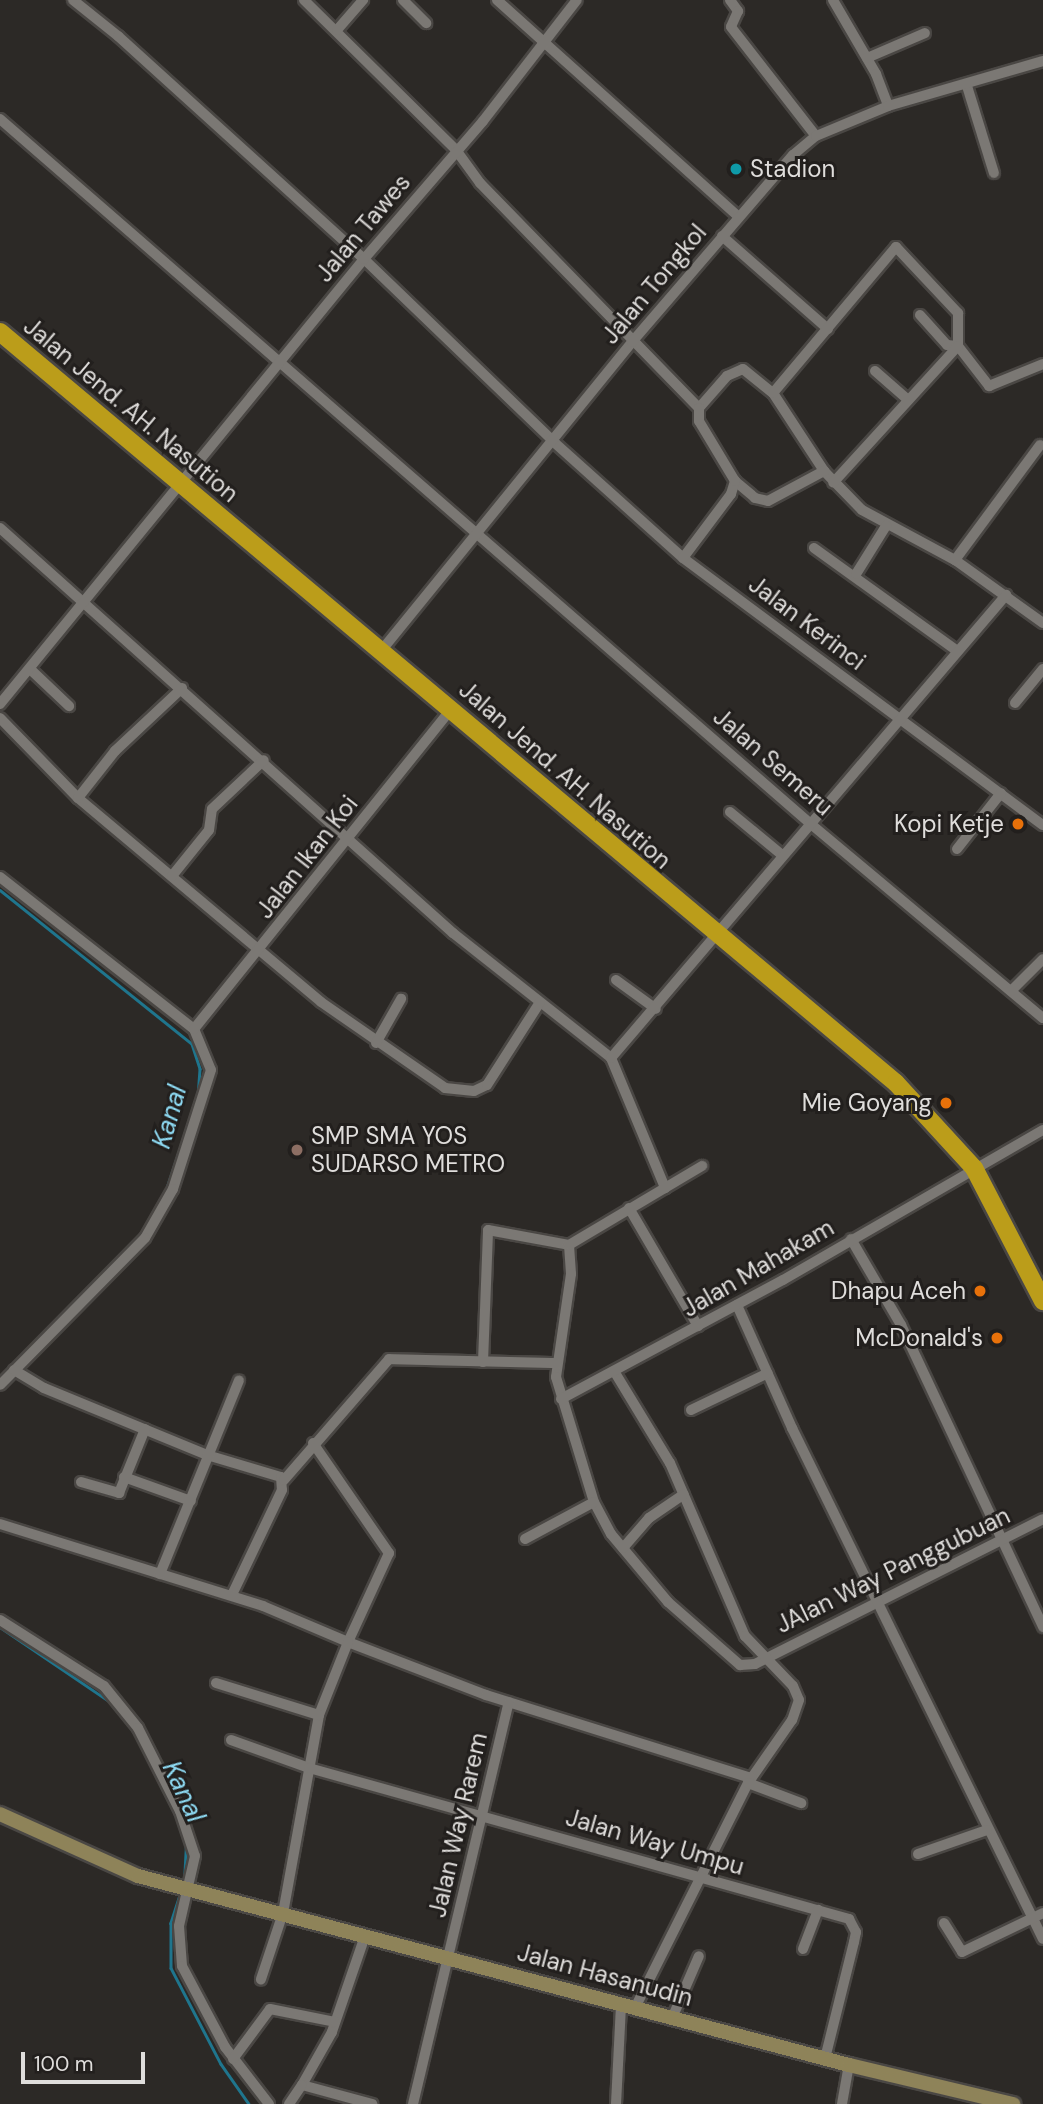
<!DOCTYPE html>
<style>
body{margin:0}
#map{position:relative;width:1043px;height:2104px;overflow:hidden;background:#2c2926;font-family:"DM Sans",sans-serif}
div>[style]{position:absolute}
.stream>*{height:2.5px;margin:-1.25px;padding:0 1.25px;transform-origin:1.25px;border-radius:1.25px;background:#1f758d}
.roads{filter:drop-shadow(2px 0 #4a4744) drop-shadow(-2px 0 #4a4744) drop-shadow(0 2px #4a4744) drop-shadow(0 -2px #4a4744)}
.street>*{height:10px;margin:-5px;padding:0 5px;transform-origin:5px;border-radius:5px;background:#7b7874}
.secondary>*{height:14px;margin:-7px;padding:0 7px;transform-origin:7px;border-radius:7px;background:#8e8359}
.highway>*{height:18px;margin:-9px;padding:0 9px;transform-origin:9px;border-radius:9px;background:#bb9d1a}
.dots>*{width:19px;height:19px;translate:-50% -50%;box-sizing:border-box;border:4px solid #221f1d;border-radius:50%}
span{translate:-50% -50%;white-space:nowrap;text-align:center;line-height:1.15;-webkit-text-stroke:6px #221f1d;paint-order:stroke}
.poi-label{font-size:24px;color:#dfdddb}
.left{translate:0 -50%;text-align:left}
.right{translate:-100% -50%;text-align:right}
.street-label{font-size:24px;color:#dfdddb}
.water-label{font-size:26px;color:#8edaf3;font-style:italic}
.scale{position:absolute;left:21px;top:2052px;width:124px;height:32px;box-sizing:border-box;border:4px solid #dfdddb;border-top:0;padding-left:9px;font-size:21px;line-height:24px;white-space:nowrap;color:#dfdddb;-webkit-text-stroke:5px #221f1d;paint-order:stroke}
</style>
<div id="map">
<div class="stream">
<div style="left:0;top:890px;width:246px;rotate:38.7deg"></div>
<div style="left:192px;top:1044px;width:26px;rotate:72deg"></div>
<div style="left:200px;top:1069px;width:26px;rotate:94deg"></div>
<div style="left:198px;top:1095px;width:108px;rotate:108.4deg"></div>
<div style="left:131px;top:1246px;width:24px;rotate:-52deg"></div>
<div style="left:0;top:1627px;width:135px;rotate:34.2deg"></div>
<div style="left:184px;top:1882px;width:38px;rotate:-87deg"></div>
<div style="left:181px;top:1892px;width:33px;rotate:108deg"></div>
<div style="left:171px;top:1923px;width:45px;rotate:90deg"></div>
<div style="left:171px;top:1968px;width:108px;rotate:62.5deg"></div>
<div style="left:221px;top:2064px;width:49px;rotate:55deg"></div>
</div>
<div class="roads">
<div class="street">
<div style="left:73px;top:0;width:58px;rotate:38.7deg"></div>
<div style="left:118px;top:36px;width:332px;rotate:42.2deg"></div>
<div style="left:364px;top:259px;width:265px;rotate:43.9deg"></div>
<div style="left:555px;top:443px;width:172px;rotate:41.9deg"></div>
<div style="left:683px;top:558px;width:448px;rotate:36.6deg"></div>
<div style="left:304px;top:0;width:214px;rotate:44.6deg"></div>
<div style="left:456px;top:150px;width:41px;rotate:54deg"></div>
<div style="left:480px;top:183px;width:314px;rotate:45.8deg"></div>
<div style="left:699px;top:408px;width:43px;rotate:-48.8deg"></div>
<div style="left:727px;top:376px;width:17px;rotate:-24deg"></div>
<div style="left:743px;top:369px;width:38px;rotate:39deg"></div>
<div style="left:773px;top:393px;width:93px;rotate:56.8deg"></div>
<div style="left:824px;top:471px;width:54px;rotate:45.7deg"></div>
<div style="left:862px;top:510px;width:106px;rotate:28.3deg"></div>
<div style="left:955px;top:560px;width:108px;rotate:35.6deg"></div>
<div style="left:403px;top:0;width:33px;rotate:45deg"></div>
<div style="left:497px;top:0;width:324px;rotate:41.9deg"></div>
<div style="left:730px;top:0;width:14px;rotate:54deg"></div>
<div style="left:738px;top:11px;width:17px;rotate:114deg"></div>
<div style="left:731px;top:27px;width:138px;rotate:52.1deg"></div>
<div style="left:833px;top:0;width:86px;rotate:59.8deg"></div>
<div style="left:876px;top:74px;width:34px;rotate:69deg"></div>
<div style="left:337px;top:30px;width:40px;rotate:-49deg"></div>
<div style="left:867px;top:58px;width:63px;rotate:-23.3deg"></div>
<div style="left:967px;top:86px;width:91px;rotate:72.8deg"></div>
<div style="left:0;top:119px;width:1076px;rotate:41.01deg"></div>
<div style="left:812px;top:825px;width:301px;rotate:39.9deg"></div>
<div style="left:722px;top:236px;width:141px;rotate:41.3deg"></div>
<div style="left:920px;top:315px;width:40px;rotate:48deg"></div>
<div style="left:947px;top:345px;width:11px;rotate:5deg"></div>
<div style="left:958px;top:346px;width:51px;rotate:52.2deg"></div>
<div style="left:989px;top:386px;width:58px;rotate:-22.2deg"></div>
<div style="left:875px;top:371px;width:43px;rotate:41.2deg"></div>
<div style="left:773px;top:393px;width:191px;rotate:-49.9deg"></div>
<div style="left:896px;top:247px;width:91px;rotate:46.8deg"></div>
<div style="left:958px;top:313px;width:33px;rotate:90deg"></div>
<div style="left:958px;top:346px;width:185px;rotate:132.4deg"></div>
<div style="left:735px;top:481px;width:26px;rotate:40deg"></div>
<div style="left:755px;top:498px;width:13px;rotate:13deg"></div>
<div style="left:768px;top:501px;width:64px;rotate:-28.2deg"></div>
<div style="left:0;top:528px;width:608px;rotate:41.8deg"></div>
<div style="left:453px;top:933px;width:201px;rotate:38.3deg"></div>
<div style="left:611px;top:1058px;width:141px;rotate:67.4deg"></div>
<div style="left:814px;top:548px;width:175px;rotate:35.7deg"></div>
<div style="left:683px;top:558px;width:80px;rotate:-53.1deg"></div>
<div style="left:731px;top:494px;width:14px;rotate:-73deg"></div>
<div style="left:735px;top:481px;width:70px;rotate:-121deg"></div>
<div style="left:699px;top:421px;width:13px;rotate:-90deg"></div>
<div style="left:955px;top:560px;width:143px;rotate:-53.5deg"></div>
<div style="left:856px;top:574px;width:57px;rotate:-58deg"></div>
<div style="left:381px;top:651px;width:398px;rotate:-50.9deg"></div>
<div style="left:632px;top:342px;width:247px;rotate:-49.3deg"></div>
<div style="left:793px;top:155px;width:30px;rotate:-40deg"></div>
<div style="left:816px;top:136px;width:78px;rotate:-22.6deg"></div>
<div style="left:888px;top:106px;width:161px;rotate:-16.2deg"></div>
<div style="left:30px;top:669px;width:54px;rotate:43.5deg"></div>
<div style="left:1015px;top:703px;width:44px;rotate:-50.5deg"></div>
<div style="left:0;top:704px;width:575px;rotate:-50.72deg"></div>
<div style="left:364px;top:259px;width:182px;rotate:-49.2deg"></div>
<div style="left:483px;top:121px;width:153px;rotate:-52.2deg"></div>
<div style="left:0;top:718px;width:112px;rotate:45.7deg"></div>
<div style="left:78px;top:798px;width:317px;rotate:40deg"></div>
<div style="left:321px;top:1002px;width:151px;rotate:34.7deg"></div>
<div style="left:445px;top:1088px;width:29px;rotate:6deg"></div>
<div style="left:474px;top:1091px;width:14px;rotate:-25deg"></div>
<div style="left:487px;top:1085px;width:98px;rotate:-57.4deg"></div>
<div style="left:78px;top:798px;width:60px;rotate:-51.8deg"></div>
<div style="left:115px;top:751px;width:92px;rotate:-43.2deg"></div>
<div style="left:730px;top:812px;width:67px;rotate:39.6deg"></div>
<div style="left:957px;top:849px;width:71px;rotate:-51.8deg"></div>
<div style="left:172px;top:876px;width:59px;rotate:-51.2deg"></div>
<div style="left:209px;top:830px;width:21px;rotate:-82deg"></div>
<div style="left:212px;top:809px;width:71px;rotate:-43.3deg"></div>
<div style="left:0;top:877px;width:246px;rotate:38.1deg"></div>
<div style="left:194px;top:1029px;width:44px;rotate:67.5deg"></div>
<div style="left:211px;top:1070px;width:125px;rotate:107.7deg"></div>
<div style="left:173px;top:1189px;width:56px;rotate:119.7deg"></div>
<div style="left:145px;top:1238px;width:206px;rotate:134.6deg"></div>
<div style="left:616px;top:980px;width:49px;rotate:35.9deg"></div>
<div style="left:1011px;top:991px;width:45px;rotate:-45deg"></div>
<div style="left:194px;top:1029px;width:410px;rotate:-51.2deg"></div>
<div style="left:376px;top:1043px;width:51px;rotate:-60.4deg"></div>
<div style="left:611px;top:1058px;width:609px;rotate:-49.53deg"></div>
<div style="left:629px;top:1208px;width:137px;rotate:59.7deg"></div>
<div style="left:851px;top:1239px;width:99px;rotate:59.8deg"></div>
<div style="left:901px;top:1325px;width:334px;rotate:64.8deg"></div>
<div style="left:569px;top:1245px;width:29px;rotate:86deg"></div>
<div style="left:571px;top:1274px;width:104px;rotate:98.3deg"></div>
<div style="left:556px;top:1377px;width:131px;rotate:73.1deg"></div>
<div style="left:594px;top:1502px;width:36px;rotate:62deg"></div>
<div style="left:611px;top:1534px;width:89px;rotate:50deg"></div>
<div style="left:668px;top:1602px;width:96px;rotate:41.2deg"></div>
<div style="left:740px;top:1665px;width:15px;rotate:-4deg"></div>
<div style="left:755px;top:1664px;width:322px;rotate:-26.7deg"></div>
<div style="left:737px;top:1305px;width:135px;rotate:65.9deg"></div>
<div style="left:792px;top:1428px;width:569px;rotate:63.84deg"></div>
<div style="left:483px;top:1362px;width:132px;rotate:-87.8deg"></div>
<div style="left:488px;top:1230px;width:82px;rotate:10.5deg"></div>
<div style="left:569px;top:1245px;width:155px;rotate:-30.7deg"></div>
<div style="left:14px;top:1370px;width:35px;rotate:31deg"></div>
<div style="left:44px;top:1388px;width:176px;rotate:22.3deg"></div>
<div style="left:207px;top:1455px;width:77px;rotate:16.6deg"></div>
<div style="left:281px;top:1477px;width:13px;rotate:86deg"></div>
<div style="left:282px;top:1490px;width:116px;rotate:115.5deg"></div>
<div style="left:614px;top:1371px;width:108px;rotate:58.7deg"></div>
<div style="left:670px;top:1463px;width:189px;rotate:66.6deg"></div>
<div style="left:745px;top:1636px;width:69px;rotate:46.2deg"></div>
<div style="left:793px;top:1686px;width:15px;rotate:67deg"></div>
<div style="left:799px;top:1700px;width:21px;rotate:109deg"></div>
<div style="left:792px;top:1720px;width:77px;rotate:124.9deg"></div>
<div style="left:748px;top:1783px;width:252px;rotate:116.7deg"></div>
<div style="left:561px;top:1399px;width:252px;rotate:-28.2deg"></div>
<div style="left:783px;top:1280px;width:300px;rotate:-30deg"></div>
<div style="left:691px;top:1410px;width:85px;rotate:-25.7deg"></div>
<div style="left:313px;top:1443px;width:134px;rotate:55.4deg"></div>
<div style="left:389px;top:1553px;width:98px;rotate:114.7deg"></div>
<div style="left:348px;top:1642px;width:148px;rotate:21deg"></div>
<div style="left:486px;top:1695px;width:278px;rotate:17.4deg"></div>
<div style="left:124px;top:1477px;width:71px;rotate:19.7deg"></div>
<div style="left:284px;top:1480px;width:160px;rotate:-49deg"></div>
<div style="left:389px;top:1359px;width:168px;rotate:1.4deg"></div>
<div style="left:81px;top:1482px;width:40px;rotate:16deg"></div>
<div style="left:119px;top:1493px;width:69px;rotate:-67.9deg"></div>
<div style="left:0;top:1524px;width:275px;rotate:17.3deg"></div>
<div style="left:263px;top:1606px;width:92px;rotate:23deg"></div>
<div style="left:348px;top:1642px;width:79px;rotate:111.7deg"></div>
<div style="left:319px;top:1715px;width:201px;rotate:100.3deg"></div>
<div style="left:283px;top:1913px;width:70px;rotate:108.4deg"></div>
<div style="left:525px;top:1539px;width:78px;rotate:-28.2deg"></div>
<div style="left:623px;top:1548px;width:40px;rotate:-49deg"></div>
<div style="left:649px;top:1518px;width:42px;rotate:-34.4deg"></div>
<div style="left:160px;top:1574px;width:209px;rotate:-67.8deg"></div>
<div style="left:0;top:1620px;width:123px;rotate:32.4deg"></div>
<div style="left:104px;top:1686px;width:54px;rotate:51deg"></div>
<div style="left:138px;top:1728px;width:93px;rotate:63.2deg"></div>
<div style="left:180px;top:1811px;width:47px;rotate:71.6deg"></div>
<div style="left:195px;top:1856px;width:72px;rotate:102.9deg"></div>
<div style="left:179px;top:1926px;width:40px;rotate:85.7deg"></div>
<div style="left:182px;top:1966px;width:92px;rotate:62deg"></div>
<div style="left:225px;top:2047px;width:72px;rotate:52.3deg"></div>
<div style="left:216px;top:1683px;width:108px;rotate:17.3deg"></div>
<div style="left:231px;top:1740px;width:83px;rotate:19.7deg"></div>
<div style="left:309px;top:1768px;width:561px;rotate:15.62deg"></div>
<div style="left:849px;top:1919px;width:15px;rotate:62deg"></div>
<div style="left:856px;top:1932px;width:10px;rotate:101deg"></div>
<div style="left:854px;top:1942px;width:120px;rotate:104deg"></div>
<div style="left:748px;top:1783px;width:57px;rotate:20.7deg"></div>
<div style="left:918px;top:1854px;width:73px;rotate:-19.2deg"></div>
<div style="left:944px;top:1923px;width:34px;rotate:58deg"></div>
<div style="left:962px;top:1952px;width:90px;rotate:-25.7deg"></div>
<div style="left:365px;top:1936px;width:102px;rotate:109deg"></div>
<div style="left:332px;top:2032px;width:61px;rotate:119.5deg"></div>
<div style="left:302px;top:2085px;width:73px;rotate:15.2deg"></div>
<div style="left:803px;top:1949px;width:42px;rotate:-69deg"></div>
<div style="left:673px;top:2016px;width:65px;rotate:-66.6deg"></div>
<div style="left:233px;top:2059px;width:62px;rotate:-53.5deg"></div>
<div style="left:270px;top:2009px;width:66px;rotate:11.3deg"></div>
<div style="left:289px;top:2104px;width:23px;rotate:-56deg"></div>
<div style="left:413px;top:2104px;width:413px;rotate:-76.6deg"></div>
<div style="left:616px;top:2104px;width:98px;rotate:-87.1deg"></div>
<div style="left:842px;top:2104px;width:40px;rotate:-80deg"></div>
</div>
<div class="secondary">
<div style="left:0;top:1814px;width:151px;rotate:24.2deg"></div>
<div style="left:138px;top:1876px;width:736px;rotate:14.89deg"></div>
<div style="left:849px;top:2065px;width:169px;rotate:13.4deg"></div>
</div>
<div class="highway">
<div style="left:0;top:332px;width:1169px;rotate:39.97deg"></div>
<div style="left:896px;top:1083px;width:115px;rotate:47.5deg"></div>
<div style="left:974px;top:1168px;width:150px;rotate:62.6deg"></div>
</div>
</div>
<div class="dots">
<div style="left:736px;top:169px;background:#0f9aa8"></div>
<div style="left:1018px;top:824px;background:#e8710a"></div>
<div style="left:946px;top:1103px;background:#e8710a"></div>
<div style="left:297px;top:1150px;background:#8d6e63"></div>
<div style="left:980px;top:1291px;background:#e8710a"></div>
<div style="left:997px;top:1338px;background:#e8710a"></div>
</div>
<div class="poi-label">
<span class="left" style="left:750px;top:169px">Stadion</span>
<span class="right" style="left:1004px;top:824px">Kopi Ketje</span>
<span class="right" style="left:932px;top:1103px">Mie Goyang</span>
<span class="left" style="left:311px;top:1150px">SMP SMA YOS<br>SUDARSO METRO</span>
<span class="right" style="left:966px;top:1291px">Dhapu Aceh</span>
<span class="right" style="left:983px;top:1338px">McDonald's</span>
</div>
<div class="street-label">
<span style="left:363px;top:228px;rotate:-50deg">Jalan Tawes</span>
<span style="left:654px;top:284px;rotate:-50deg">Jalan Tongkol</span>
<span style="left:131px;top:410px;rotate:40deg">Jalan Jend. AH. Nasution</span>
<span style="left:807px;top:623px;rotate:37deg">Jalan Kerinci</span>
<span style="left:773px;top:762px;rotate:41deg">Jalan Semeru</span>
<span style="left:565px;top:775px;rotate:41deg">Jalan Jend. AH. Nasution</span>
<span style="left:307px;top:857px;rotate:-52deg">Jalan Ikan Koi</span>
<span style="left:758px;top:1268px;rotate:-30deg">Jalan Mahakam</span>
<span style="left:893px;top:1570px;rotate:-26deg">JAlan Way Panggubuan</span>
<span style="left:458px;top:1825px;rotate:-77deg">Jalan Way Rarem</span>
<span style="left:655px;top:1842px;rotate:16deg">Jalan Way Umpu</span>
<span style="left:605px;top:1975px;rotate:15deg">Jalan Hasanudin</span>
</div>
<div class="water-label">
<span style="left:170px;top:1117px;rotate:-74deg">Kanal</span>
<span style="left:183px;top:1792px;rotate:65deg">Kanal</span>
</div>
<div class="scale">100 m</div>
</div>
